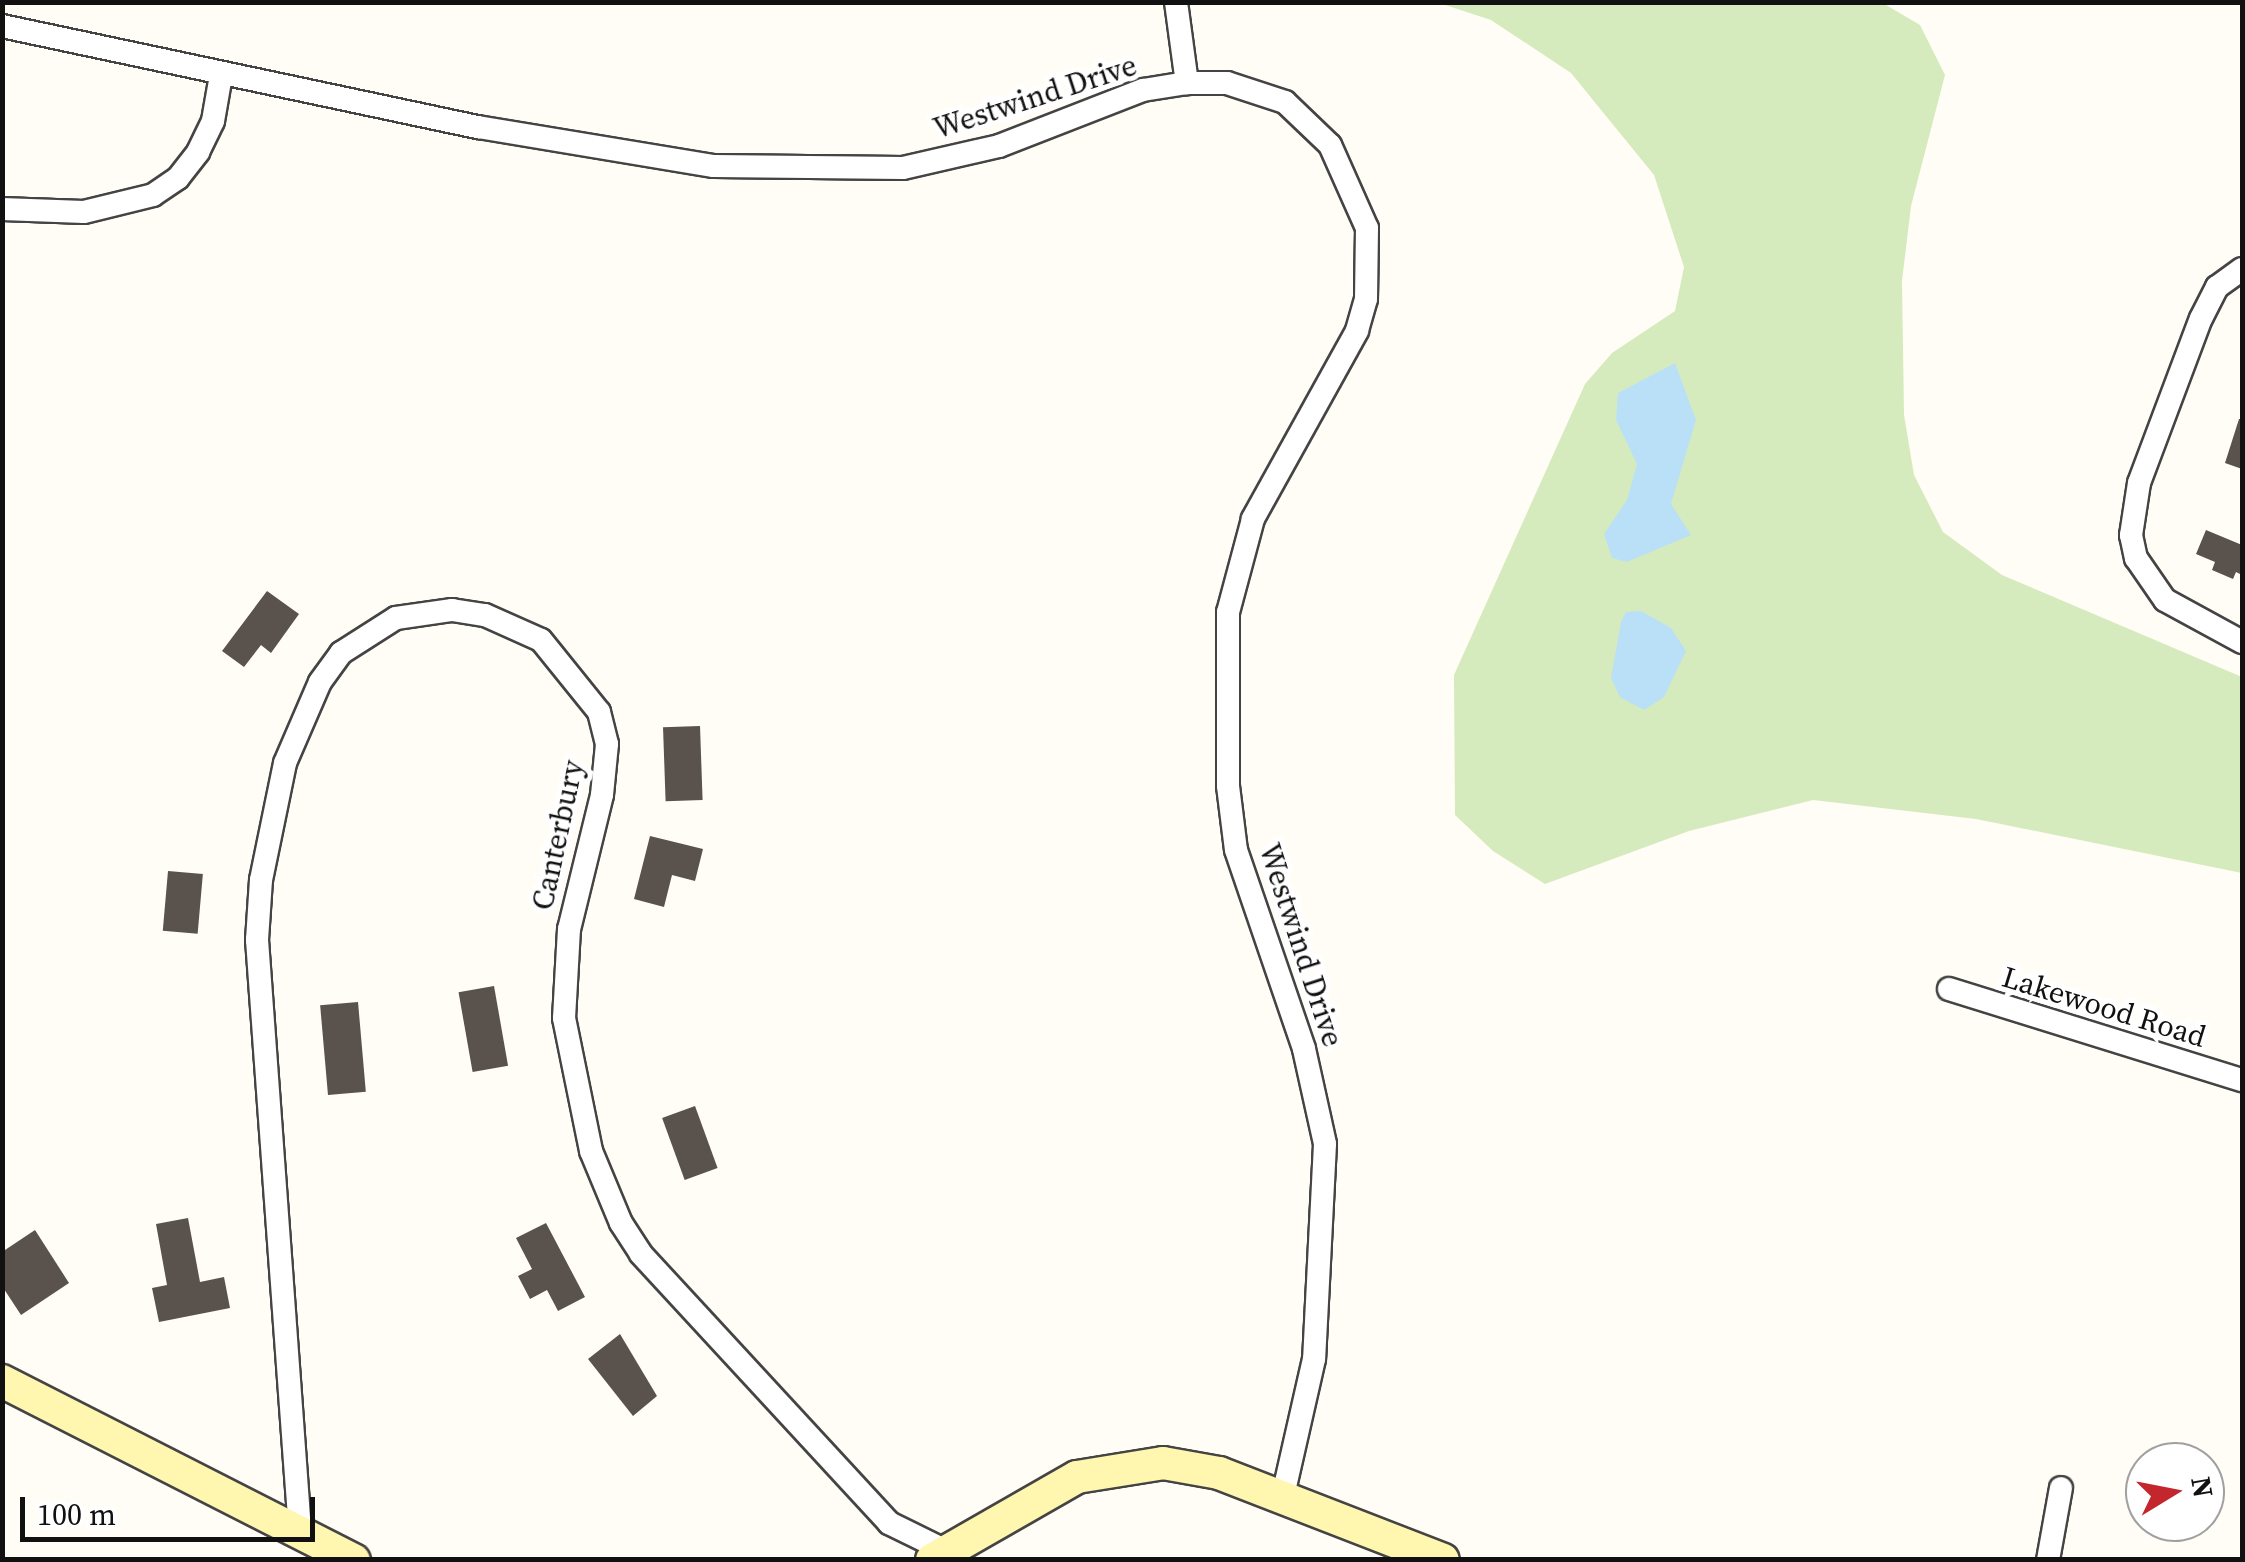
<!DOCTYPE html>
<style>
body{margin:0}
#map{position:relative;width:2245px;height:1562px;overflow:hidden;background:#fffdf5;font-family:"Source Serif 4",serif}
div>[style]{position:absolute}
.green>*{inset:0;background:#d5ebbd}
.water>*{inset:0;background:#b9e0f7}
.building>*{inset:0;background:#5a524d;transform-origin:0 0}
.roads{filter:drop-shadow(2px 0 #444) drop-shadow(-2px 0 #444) drop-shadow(0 2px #444) drop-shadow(0 -2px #444)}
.street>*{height:22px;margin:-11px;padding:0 11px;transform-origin:11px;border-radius:11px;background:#fff}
.secondary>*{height:32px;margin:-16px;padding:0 16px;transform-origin:16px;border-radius:16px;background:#fff6b0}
span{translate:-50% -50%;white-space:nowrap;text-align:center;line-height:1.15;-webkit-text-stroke:10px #fff;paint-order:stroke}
.street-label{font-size:30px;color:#111}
.frame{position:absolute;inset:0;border:5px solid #111;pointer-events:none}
.north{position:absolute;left:2125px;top:1442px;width:100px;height:100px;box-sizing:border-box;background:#fff;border:2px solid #a0a0a0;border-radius:50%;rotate:80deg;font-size:28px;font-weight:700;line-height:40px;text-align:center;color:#111}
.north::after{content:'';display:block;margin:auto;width:35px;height:45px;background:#c4262e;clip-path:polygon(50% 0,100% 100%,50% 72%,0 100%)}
.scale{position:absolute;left:20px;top:1497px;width:295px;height:45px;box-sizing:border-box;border:5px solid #111;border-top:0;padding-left:12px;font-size:30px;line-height:35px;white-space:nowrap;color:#111;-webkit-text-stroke:8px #fff;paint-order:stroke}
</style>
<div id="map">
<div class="green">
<div style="clip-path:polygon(1881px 2px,1920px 25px,1945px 75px,1911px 206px,1902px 281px,1904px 415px,1914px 475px,1943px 532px,2002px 575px,2242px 677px,2242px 873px,1976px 819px,1813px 800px,1689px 831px,1545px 884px,1493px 851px,1455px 815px,1454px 675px,1585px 384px,1612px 353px,1675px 311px,1684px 267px,1654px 175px,1571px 73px,1491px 20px,1439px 3px)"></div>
</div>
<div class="water">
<div style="clip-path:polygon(1675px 363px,1696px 420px,1671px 504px,1691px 535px,1627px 562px,1612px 558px,1604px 534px,1627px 500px,1637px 464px,1616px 420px,1618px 393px)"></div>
<div style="clip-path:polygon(1641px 611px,1671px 628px,1686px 651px,1664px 697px,1644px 710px,1620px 697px,1611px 678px,1621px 622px,1626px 612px)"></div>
</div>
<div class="building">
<div style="clip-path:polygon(2239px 419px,2242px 419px,2242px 469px,2225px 463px)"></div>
<div style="clip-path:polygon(2206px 530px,2242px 545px,2242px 575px,2236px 572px,2233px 579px,2212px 570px,2215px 562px,2196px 554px)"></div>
<div style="clip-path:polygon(267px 591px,299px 614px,271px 653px,261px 645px,244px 667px,222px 651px)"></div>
<div style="left:700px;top:726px;width:74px;height:37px;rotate:88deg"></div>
<div style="clip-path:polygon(650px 836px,703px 849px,695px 881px,672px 875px,664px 907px,634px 899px)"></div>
<div style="left:168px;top:871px;width:35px;height:60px;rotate:5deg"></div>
<div style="left:494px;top:986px;width:81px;height:36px;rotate:80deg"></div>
<div style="left:358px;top:1002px;width:90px;height:38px;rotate:85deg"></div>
<div style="left:695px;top:1106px;width:66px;height:35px;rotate:70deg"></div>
<div style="clip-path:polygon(188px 1218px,200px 1282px,224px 1277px,230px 1308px,159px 1322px,152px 1288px,167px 1285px,156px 1224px)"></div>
<div style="clip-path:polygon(546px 1223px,585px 1297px,558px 1311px,547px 1290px,530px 1299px,518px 1276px,532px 1269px,516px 1238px)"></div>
<div style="clip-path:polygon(35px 1230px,69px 1283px,21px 1315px,2px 1286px,2px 1252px)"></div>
<div style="clip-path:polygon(620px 1334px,657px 1396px,633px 1416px,588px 1359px)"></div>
</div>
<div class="roads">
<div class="street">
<div style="left:1176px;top:2px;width:82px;rotate:82.3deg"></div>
<div style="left:2px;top:26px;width:487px;rotate:12deg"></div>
<div style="left:478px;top:127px;width:239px;rotate:9.4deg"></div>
<div style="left:714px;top:166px;width:189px;rotate:0.6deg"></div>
<div style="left:903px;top:168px;width:98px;rotate:-12.9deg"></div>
<div style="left:999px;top:146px;width:155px;rotate:-21.3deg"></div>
<div style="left:1143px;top:90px;width:45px;rotate:-9deg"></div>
<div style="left:1187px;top:83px;width:40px"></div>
<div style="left:1227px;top:83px;width:61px;rotate:18.1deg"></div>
<div style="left:1285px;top:102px;width:62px;rotate:43.7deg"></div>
<div style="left:1330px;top:145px;width:91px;rotate:66deg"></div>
<div style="left:1367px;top:228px;width:71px;rotate:90.8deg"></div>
<div style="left:1366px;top:299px;width:33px;rotate:106deg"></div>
<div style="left:1357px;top:331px;width:215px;rotate:119deg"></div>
<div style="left:1253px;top:519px;width:96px;rotate:105deg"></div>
<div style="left:1228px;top:612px;width:174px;rotate:90deg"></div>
<div style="left:1228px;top:786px;width:64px;rotate:82.9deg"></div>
<div style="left:1236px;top:850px;width:210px;rotate:71.1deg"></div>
<div style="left:1304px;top:1049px;width:97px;rotate:77.5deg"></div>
<div style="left:1325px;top:1144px;width:215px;rotate:92.9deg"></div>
<div style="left:1314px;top:1359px;width:140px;rotate:102.8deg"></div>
<div style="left:2px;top:209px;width:82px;rotate:2.1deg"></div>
<div style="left:84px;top:212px;width:71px;rotate:-13.8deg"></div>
<div style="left:153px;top:195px;width:30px;rotate:-34deg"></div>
<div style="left:178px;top:178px;width:33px;rotate:-52deg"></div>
<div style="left:198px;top:152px;width:34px;rotate:-64deg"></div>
<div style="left:213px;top:121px;width:47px;rotate:-80.1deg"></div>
<div style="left:2242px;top:269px;width:31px;rotate:144deg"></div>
<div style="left:2217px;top:287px;width:35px;rotate:117deg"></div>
<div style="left:2201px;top:318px;width:176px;rotate:110.6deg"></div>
<div style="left:2139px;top:483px;width:53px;rotate:98.7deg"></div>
<div style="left:2131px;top:535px;width:24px;rotate:78deg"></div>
<div style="left:2136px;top:558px;width:51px;rotate:55.4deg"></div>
<div style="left:2165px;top:600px;width:88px;rotate:28.6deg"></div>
<div style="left:1949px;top:989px;width:307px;rotate:17.3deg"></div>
<div style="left:300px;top:1531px;width:593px;rotate:-94.16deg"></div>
<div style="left:257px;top:940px;width:60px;rotate:-86.2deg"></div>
<div style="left:261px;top:880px;width:119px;rotate:-78.4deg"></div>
<div style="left:285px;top:763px;width:88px;rotate:-66.6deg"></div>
<div style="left:320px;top:682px;width:36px;rotate:-54deg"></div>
<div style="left:341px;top:653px;width:65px;rotate:-32.5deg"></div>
<div style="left:396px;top:618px;width:57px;rotate:-8.1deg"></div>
<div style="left:452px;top:610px;width:33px;rotate:9deg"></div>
<div style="left:485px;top:615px;width:61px;rotate:24.1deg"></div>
<div style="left:541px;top:640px;width:92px;rotate:51.1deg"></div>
<div style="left:599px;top:712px;width:33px;rotate:76deg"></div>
<div style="left:607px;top:744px;width:51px;rotate:95.6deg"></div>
<div style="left:602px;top:795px;width:138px;rotate:103.8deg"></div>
<div style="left:569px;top:929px;width:89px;rotate:93.2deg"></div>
<div style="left:564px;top:1018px;width:136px;rotate:78.5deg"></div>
<div style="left:591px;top:1151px;width:78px;rotate:67.4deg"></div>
<div style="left:621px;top:1223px;width:37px;rotate:57deg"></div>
<div style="left:641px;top:1254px;width:366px;rotate:47.3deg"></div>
<div style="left:889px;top:1523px;width:61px;rotate:26.1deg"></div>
<div style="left:2048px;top:1560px;width:73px;rotate:-79.8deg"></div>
</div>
<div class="secondary">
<div style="left:2px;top:1381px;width:395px;rotate:27deg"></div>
<div style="left:932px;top:1560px;width:167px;rotate:-29.8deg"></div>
<div style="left:1077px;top:1477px;width:87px;rotate:-9.2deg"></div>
<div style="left:1163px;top:1463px;width:57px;rotate:10.1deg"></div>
<div style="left:1219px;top:1473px;width:240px;rotate:21.2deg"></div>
</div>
</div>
<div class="street-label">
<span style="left:1035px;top:97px;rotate:-18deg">Westwind Drive</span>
<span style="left:558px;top:835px;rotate:-78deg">Canterbury</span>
<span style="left:1301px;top:945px;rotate:72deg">Westwind Drive</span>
<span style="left:2104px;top:1007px;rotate:17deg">Lakewood Road</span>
</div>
<div class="frame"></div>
<div class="north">N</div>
<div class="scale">100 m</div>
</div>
